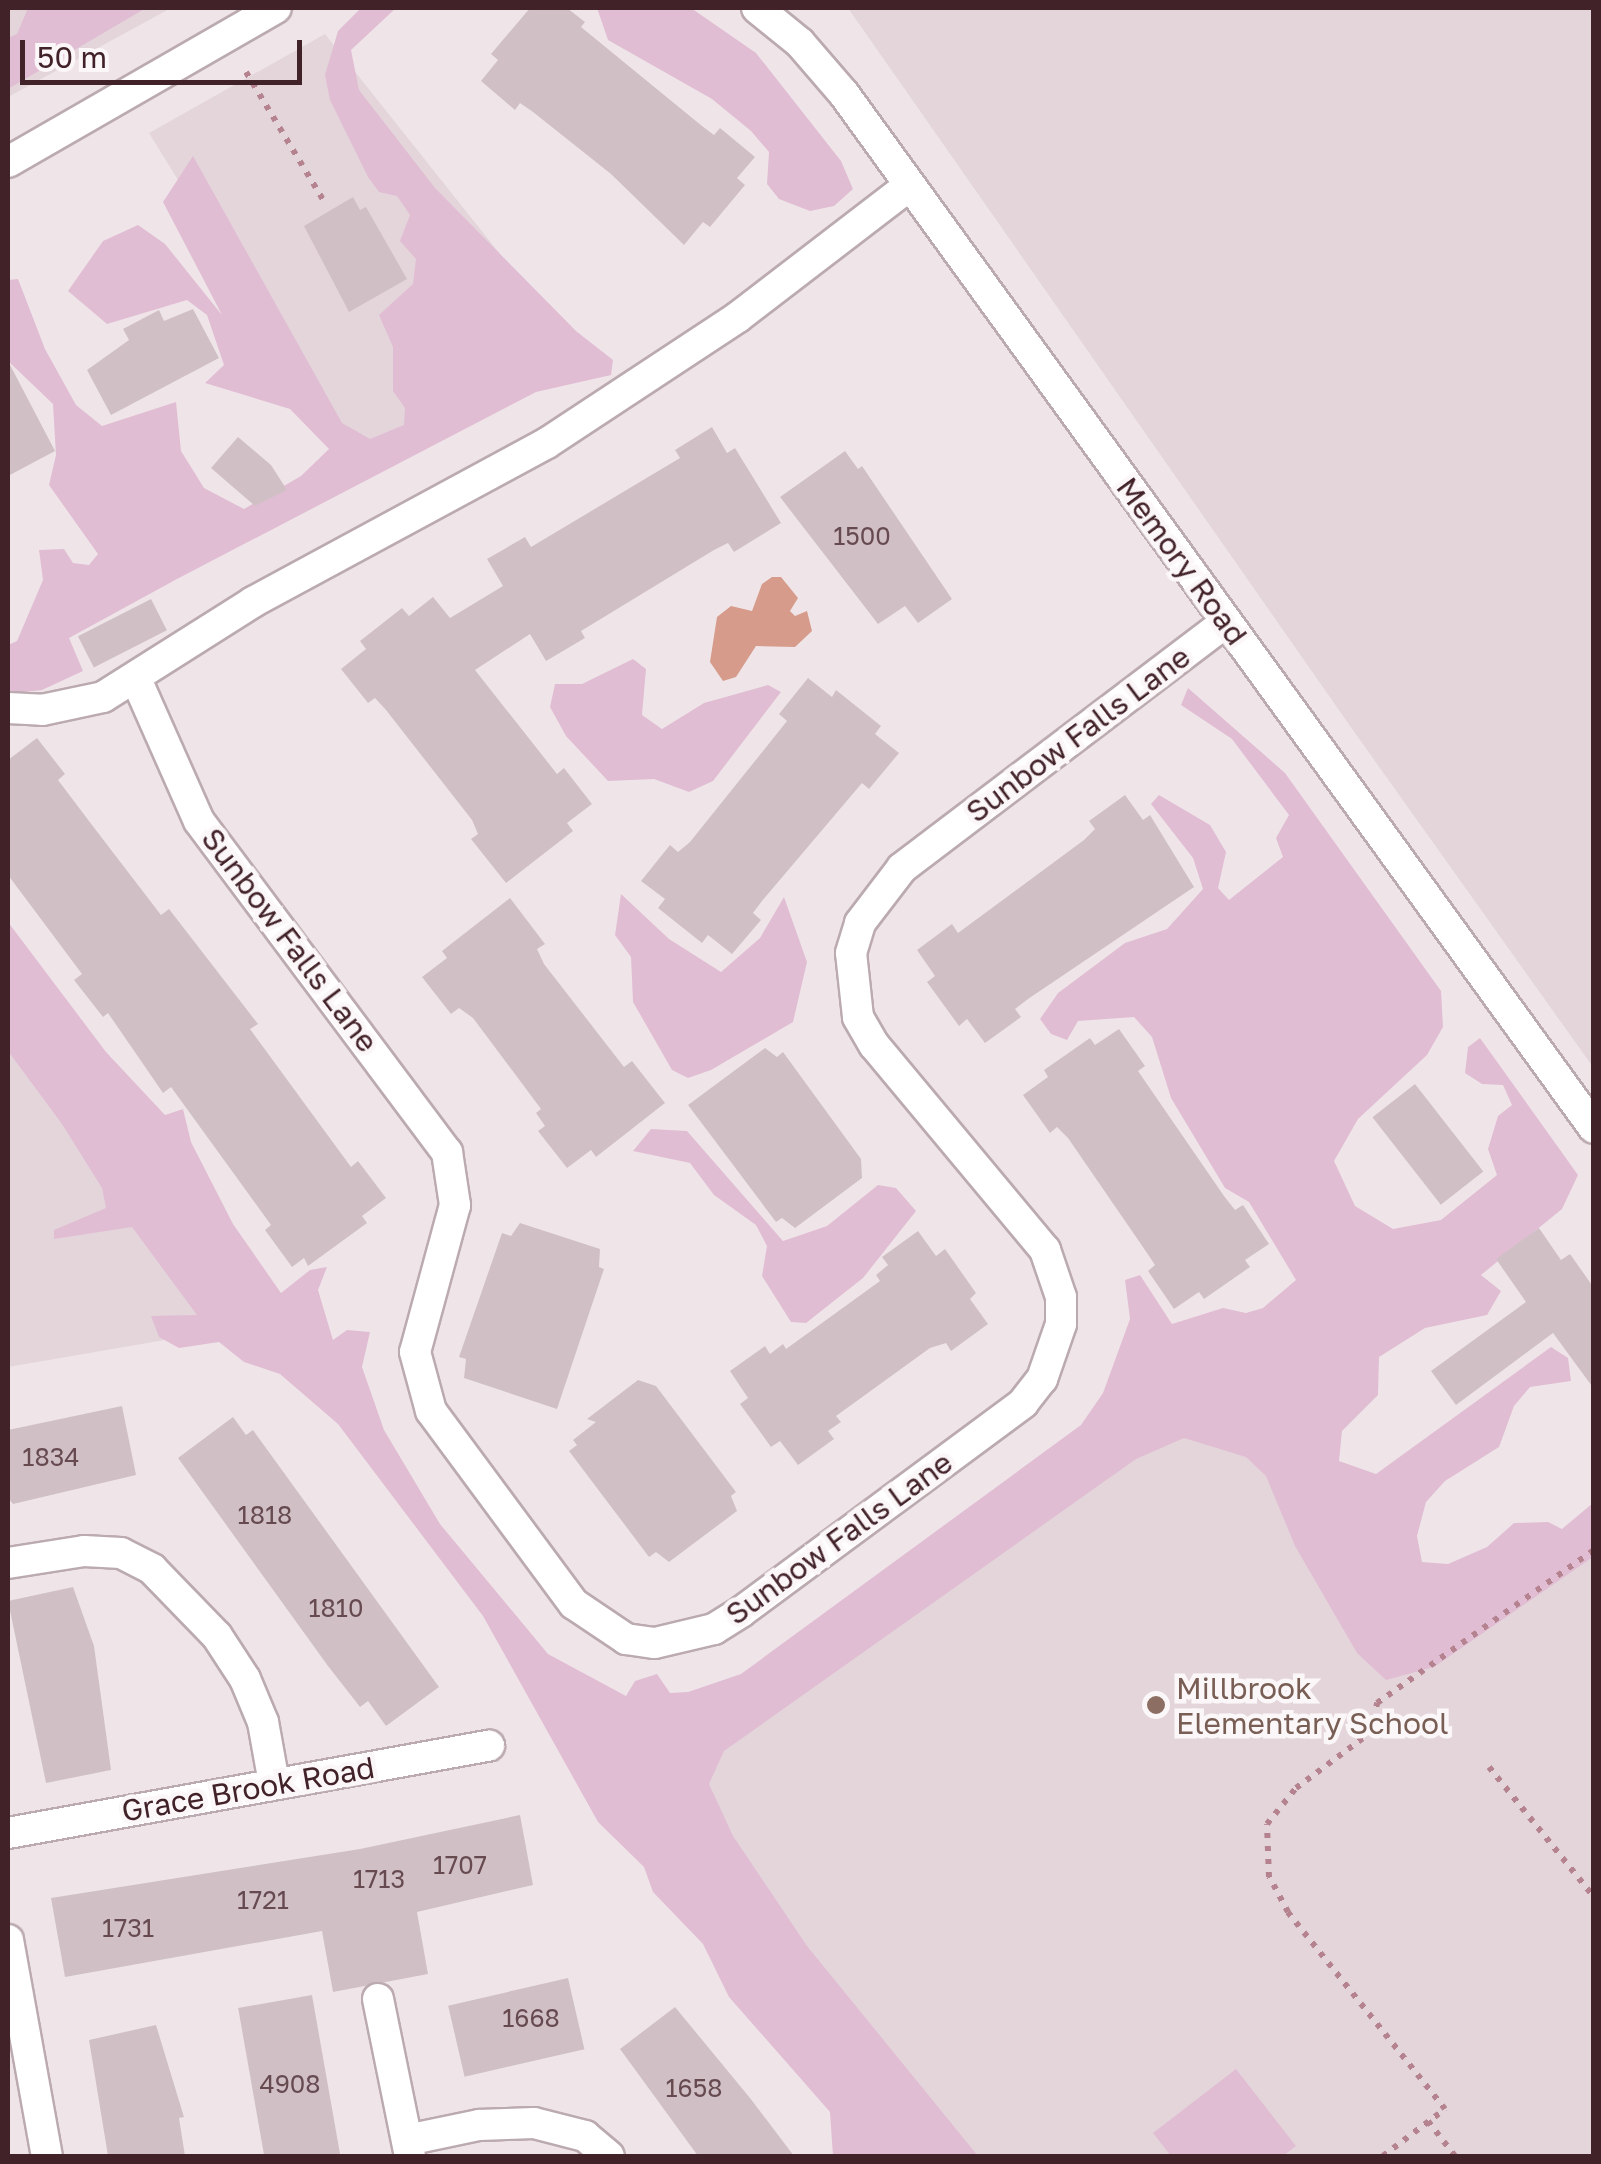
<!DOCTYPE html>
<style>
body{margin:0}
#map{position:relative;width:1601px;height:2164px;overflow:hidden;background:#efe5e8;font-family:"Golos Text",sans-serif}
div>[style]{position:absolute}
.built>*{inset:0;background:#e3d5da}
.green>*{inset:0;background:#e1bdd4}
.water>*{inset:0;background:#d69b8a}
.building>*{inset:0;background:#d0c0c6;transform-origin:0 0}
.path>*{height:6px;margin-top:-3px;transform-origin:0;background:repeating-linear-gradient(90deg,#b4838f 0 5px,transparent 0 13px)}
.roads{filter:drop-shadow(2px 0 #bbaaaf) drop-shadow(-2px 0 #bbaaaf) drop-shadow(0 2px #bbaaaf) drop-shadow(0 -2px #bbaaaf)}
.minor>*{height:30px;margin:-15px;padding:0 15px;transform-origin:15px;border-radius:15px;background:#fff}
.dots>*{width:28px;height:28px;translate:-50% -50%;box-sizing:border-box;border:5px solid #fbf6f8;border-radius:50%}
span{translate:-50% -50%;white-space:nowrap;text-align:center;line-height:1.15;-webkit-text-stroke:9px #fbf6f8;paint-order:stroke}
.number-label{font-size:25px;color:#664a50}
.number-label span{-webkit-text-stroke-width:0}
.street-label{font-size:30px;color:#422229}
.education-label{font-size:30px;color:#785e54}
.left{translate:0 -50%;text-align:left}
.frame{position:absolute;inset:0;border:10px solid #422229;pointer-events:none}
.scale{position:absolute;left:20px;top:40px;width:282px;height:45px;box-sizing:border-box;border:5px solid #422229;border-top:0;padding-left:12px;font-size:30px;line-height:35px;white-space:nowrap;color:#422229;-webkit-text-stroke:8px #fbf6f8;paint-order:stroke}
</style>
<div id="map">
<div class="built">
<div style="clip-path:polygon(8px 8px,171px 8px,8px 97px)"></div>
<div style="clip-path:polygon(848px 8px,1593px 8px,1593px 1067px,1355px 733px)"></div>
<div style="clip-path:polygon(325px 34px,578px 352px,357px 470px,149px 133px)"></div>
<div style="clip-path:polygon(8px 1006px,252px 1325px,8px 1367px)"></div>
<div style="clip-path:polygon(1234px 1338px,1442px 1620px,1593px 1510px,1593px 2156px,876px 2156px,600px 1789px)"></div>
</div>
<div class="green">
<div style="clip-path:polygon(28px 8px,146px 8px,8px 89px,8px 38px,17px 34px)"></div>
<div style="clip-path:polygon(361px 8px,396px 8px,351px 50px,359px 90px,435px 188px,576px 331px,613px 360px,611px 375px,536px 392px,177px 579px,69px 638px,83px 671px,42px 690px,8px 694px,8px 645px,17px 641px,43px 580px,39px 550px,64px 549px,73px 563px,89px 565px,98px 554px,49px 485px,56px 455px,53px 404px,8px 361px,8px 280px,18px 279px,45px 349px,76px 405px,102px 426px,176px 402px,181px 451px,204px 488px,244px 509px,301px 476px,329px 449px,290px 409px,205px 383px,224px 365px,207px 315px,187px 300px,107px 324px,68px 291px,103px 241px,138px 225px,165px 244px,222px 315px,163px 202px,193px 156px,342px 423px,370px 439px,404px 425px,405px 408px,393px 391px,393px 347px,379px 315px,413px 284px,416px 259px,400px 241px,410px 215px,397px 196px,379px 192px,368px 177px,330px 100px,325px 75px,338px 31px)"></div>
<div style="clip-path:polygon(597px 8px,691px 8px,756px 53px,841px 161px,853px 189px,834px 206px,810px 211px,779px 199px,767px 184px,769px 152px,751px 131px,712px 99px,608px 40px)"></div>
<div style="clip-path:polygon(633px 659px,646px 669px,642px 715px,662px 729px,704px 703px,768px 685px,781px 692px,713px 781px,689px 792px,654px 779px,608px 781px,566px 736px,550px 707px,555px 684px,582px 684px)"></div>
<div style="clip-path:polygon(1188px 688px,1285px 773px,1441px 991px,1443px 1027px,1427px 1055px,1358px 1119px,1334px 1161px,1355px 1206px,1393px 1229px,1441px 1220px,1497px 1175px,1488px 1149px,1498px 1116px,1512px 1105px,1503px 1085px,1482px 1084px,1465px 1073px,1468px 1047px,1480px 1038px,1578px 1175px,1562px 1209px,1481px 1275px,1501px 1291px,1487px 1315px,1425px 1328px,1379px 1357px,1378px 1395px,1342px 1431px,1339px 1461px,1376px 1474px,1551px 1347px,1568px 1358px,1571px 1381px,1530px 1387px,1514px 1406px,1499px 1447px,1445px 1481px,1426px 1502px,1417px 1536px,1422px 1562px,1448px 1564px,1487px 1547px,1514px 1523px,1548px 1522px,1562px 1529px,1593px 1503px,1593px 1557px,1434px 1667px,1386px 1680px,1357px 1653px,1295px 1546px,1266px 1476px,1246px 1457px,1184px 1438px,1136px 1459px,724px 1751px,709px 1784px,733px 1836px,807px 1946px,978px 2156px,833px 2156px,830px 2112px,729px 1997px,703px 1944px,653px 1892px,644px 1867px,598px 1822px,483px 1616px,338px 1424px,280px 1374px,244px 1362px,219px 1342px,179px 1348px,159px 1337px,151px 1316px,197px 1315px,132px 1227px,54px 1239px,54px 1230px,106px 1208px,102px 1188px,62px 1124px,8px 1051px,8px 922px,106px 1052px,165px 1115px,183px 1109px,191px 1142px,233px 1224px,281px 1293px,310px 1270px,327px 1267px,318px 1290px,333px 1340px,347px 1330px,370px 1332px,362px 1367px,384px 1430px,440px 1524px,548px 1654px,626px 1696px,635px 1681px,657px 1674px,670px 1693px,688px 1692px,741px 1674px,1081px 1425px,1103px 1393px,1130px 1319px,1125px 1280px,1140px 1275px,1172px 1324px,1223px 1308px,1246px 1313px,1263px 1308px,1296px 1280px,1249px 1202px,1225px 1188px,1171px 1098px,1152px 1037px,1134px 1017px,1078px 1021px,1067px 1040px,1051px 1034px,1040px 1019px,1058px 993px,1125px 943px,1167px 929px,1203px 889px,1193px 858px,1151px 804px,1159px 795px,1210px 825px,1226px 852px,1218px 888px,1229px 900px,1283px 857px,1276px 838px,1289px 815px,1232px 739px,1181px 705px)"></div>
<div style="clip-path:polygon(621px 894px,669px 939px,721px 972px,760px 938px,784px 897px,807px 962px,793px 1022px,711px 1070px,688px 1078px,672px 1070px,633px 1002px,631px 957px,615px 935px)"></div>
<div style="clip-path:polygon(651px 1129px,687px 1131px,783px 1241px,827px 1226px,878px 1185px,896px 1188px,916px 1211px,863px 1278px,806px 1323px,791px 1322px,762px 1276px,767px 1246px,756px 1225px,714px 1195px,690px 1163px,633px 1151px)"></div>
<div style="clip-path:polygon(1236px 2069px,1296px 2146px,1283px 2156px,1171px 2156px,1153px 2133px)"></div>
</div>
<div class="water">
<div style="clip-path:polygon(772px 577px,781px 577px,798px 598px,790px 611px,795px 616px,807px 611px,812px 631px,795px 647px,756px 646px,736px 677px,723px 681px,710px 662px,717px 617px,731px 606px,752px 611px,762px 584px)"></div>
</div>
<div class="building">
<div style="clip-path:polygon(530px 8px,567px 8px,585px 22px,581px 27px,702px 126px,714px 135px,720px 128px,755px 157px,737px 178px,745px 185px,710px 227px,703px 222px,684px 245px,611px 174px,533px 112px,520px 103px,515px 110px,481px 81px,498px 60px,491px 54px)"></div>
<div style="clip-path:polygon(353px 197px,360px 210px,366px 207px,407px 279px,349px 312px,304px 226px)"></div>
<div style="clip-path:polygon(193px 309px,219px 358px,111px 415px,87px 370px,129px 340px,123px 329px,159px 310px,164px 321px)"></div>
<div style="clip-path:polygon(8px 361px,55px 451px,8px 476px)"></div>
<div style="clip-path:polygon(712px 427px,727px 453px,735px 448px,781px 523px,734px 552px,728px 543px,714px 550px,581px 631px,585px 638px,546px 661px,530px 634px,475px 670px,557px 774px,564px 768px,592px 804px,567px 823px,573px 831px,506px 883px,471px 839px,478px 834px,472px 820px,386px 710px,375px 698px,368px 703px,341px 669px,366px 649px,360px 641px,402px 608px,409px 616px,433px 597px,450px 618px,503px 586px,487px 559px,525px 537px,531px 547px,680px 458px,675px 450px)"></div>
<div style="clip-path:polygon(238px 437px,271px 465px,287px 490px,255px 506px,211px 468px)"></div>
<div style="clip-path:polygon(845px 451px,858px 469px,862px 466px,952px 599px,918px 623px,905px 606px,878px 624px,780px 497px)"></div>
<div style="left:151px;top:599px;width:35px;height:82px;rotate:63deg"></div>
<div style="clip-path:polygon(808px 678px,832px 697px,836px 690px,881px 726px,875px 734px,899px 753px,869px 789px,862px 783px,762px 901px,753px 913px,761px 920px,732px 954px,708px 935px,702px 943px,658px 908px,665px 899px,641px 881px,670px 845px,678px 852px,690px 842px,787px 721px,779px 714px)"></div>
<div style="clip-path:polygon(37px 738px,65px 774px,58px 780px,92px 825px,161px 915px,169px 909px,258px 1024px,250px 1029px,351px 1167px,358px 1161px,386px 1198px,362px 1216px,367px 1223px,308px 1266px,304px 1258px,292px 1267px,265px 1230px,271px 1225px,171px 1087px,163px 1093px,108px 1013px,103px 1017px,74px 980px,82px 974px,8px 875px,8px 760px)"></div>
<div style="clip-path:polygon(1125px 795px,1143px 820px,1150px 815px,1194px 887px,1028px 999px,1015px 1009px,1021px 1017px,985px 1043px,967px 1019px,959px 1026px,927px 982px,935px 976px,917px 950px,952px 924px,958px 933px,1084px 840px,1095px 829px,1089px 821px)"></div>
<div style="clip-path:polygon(510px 898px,545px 944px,537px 949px,544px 964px,624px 1067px,632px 1061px,665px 1103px,596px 1157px,591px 1150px,567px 1168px,538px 1131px,545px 1126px,536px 1113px,541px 1109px,473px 1018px,459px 1008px,451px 1014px,422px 977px,447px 958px,442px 951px)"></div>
<div style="clip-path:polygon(1119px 1029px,1145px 1066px,1138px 1071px,1224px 1196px,1235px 1210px,1243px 1205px,1269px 1244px,1245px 1260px,1250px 1267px,1204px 1299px,1199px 1292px,1174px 1309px,1148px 1271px,1155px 1265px,1147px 1253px,1068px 1138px,1057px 1127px,1050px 1133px,1023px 1095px,1048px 1077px,1044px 1070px,1090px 1038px,1095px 1045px)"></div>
<div style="clip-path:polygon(765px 1048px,777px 1057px,783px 1052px,861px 1159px,862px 1178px,795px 1228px,782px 1218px,776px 1222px,688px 1105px)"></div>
<div style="left:1415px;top:1084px;width:111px;height:54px;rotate:52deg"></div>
<div style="clip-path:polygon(520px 1223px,600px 1249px,599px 1267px,604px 1269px,557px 1409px,464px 1378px,466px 1359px,459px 1357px,502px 1233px,511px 1236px)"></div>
<div style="clip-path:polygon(1539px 1228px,1561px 1260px,1570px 1254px,1594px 1288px,1594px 1389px,1553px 1333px,1456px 1405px,1431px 1371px,1526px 1302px,1496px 1259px)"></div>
<div style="clip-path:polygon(918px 1231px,936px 1256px,945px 1249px,976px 1293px,970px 1299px,988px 1324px,951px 1351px,946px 1343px,930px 1348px,836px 1416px,841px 1422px,828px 1431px,834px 1439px,798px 1465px,780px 1441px,771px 1447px,740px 1404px,748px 1398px,730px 1371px,765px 1346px,770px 1354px,783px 1344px,786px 1349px,880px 1281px,876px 1275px,888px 1265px,882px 1257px)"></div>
<div style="clip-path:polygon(638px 1380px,656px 1386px,736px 1492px,731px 1496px,737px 1511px,669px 1562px,656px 1552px,649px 1557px,569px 1451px,577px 1445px,573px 1440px,596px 1422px,587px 1419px)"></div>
<div style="clip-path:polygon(122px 1406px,136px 1475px,13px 1504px,8px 1498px,8px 1430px)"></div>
<div style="clip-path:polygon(233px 1417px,246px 1435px,253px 1430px,439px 1687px,386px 1726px,368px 1701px,360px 1707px,328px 1666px,178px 1458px)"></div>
<div style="clip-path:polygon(73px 1587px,94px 1646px,111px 1770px,46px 1783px,8px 1601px)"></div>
<div style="clip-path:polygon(520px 1815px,533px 1885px,417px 1912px,428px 1974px,333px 1992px,322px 1931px,65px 1977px,51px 1898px,360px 1849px)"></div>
<div style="left:568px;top:1978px;width:73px;height:123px;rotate:77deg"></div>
<div style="left:312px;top:1995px;width:164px;height:75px;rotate:80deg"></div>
<div style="clip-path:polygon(675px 2007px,750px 2098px,794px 2156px,698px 2156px,620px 2049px)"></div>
<div style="clip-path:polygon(156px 2025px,184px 2117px,179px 2118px,185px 2156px,108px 2156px,89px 2040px)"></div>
</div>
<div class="path">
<div style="left:246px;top:72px;width:153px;rotate:58.9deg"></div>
<div style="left:1489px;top:1767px;width:167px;rotate:51.1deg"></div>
<div style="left:1428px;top:2121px;width:44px;rotate:52.4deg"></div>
<div style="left:1383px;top:2156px;width:78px;rotate:-37.2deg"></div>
<div style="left:1445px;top:2109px;width:252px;rotate:-128.6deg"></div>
<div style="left:1288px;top:1912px;width:40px;rotate:-118deg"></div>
<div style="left:1269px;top:1877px;width:53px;rotate:-92.2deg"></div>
<div style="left:1267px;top:1824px;width:46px;rotate:-51.1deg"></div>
<div style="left:1296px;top:1788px;width:94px;rotate:-36.7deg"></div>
<div style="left:1371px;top:1732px;width:30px;rotate:-78deg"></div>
<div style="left:1377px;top:1703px;width:266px;rotate:-35.2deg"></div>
</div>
<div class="roads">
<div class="minor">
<div style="left:757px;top:8px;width:55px;rotate:39.1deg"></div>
<div style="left:800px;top:43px;width:67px;rotate:49.2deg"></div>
<div style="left:844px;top:94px;width:1277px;rotate:54.05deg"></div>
<div style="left:8px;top:162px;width:309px;rotate:-29.9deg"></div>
<div style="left:136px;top:679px;width:155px;rotate:66.1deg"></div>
<div style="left:199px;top:821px;width:414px;rotate:53.2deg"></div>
<div style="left:447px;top:1152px;width:54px;rotate:81.4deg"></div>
<div style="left:455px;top:1205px;width:152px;rotate:105.2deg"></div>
<div style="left:415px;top:1352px;width:61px;rotate:74.8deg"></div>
<div style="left:431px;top:1411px;width:240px;rotate:53.5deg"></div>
<div style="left:574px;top:1604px;width:63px;rotate:33.9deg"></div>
<div style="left:626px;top:1639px;width:29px;rotate:8deg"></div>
<div style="left:655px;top:1643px;width:61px;rotate:-13.3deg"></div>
<div style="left:714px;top:1629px;width:32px;rotate:-32deg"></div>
<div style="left:741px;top:1612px;width:351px;rotate:-36.5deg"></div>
<div style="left:1023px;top:1403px;width:31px;rotate:-52deg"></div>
<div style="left:1042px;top:1379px;width:58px;rotate:-70.9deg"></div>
<div style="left:1061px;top:1324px;width:27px;rotate:-90deg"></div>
<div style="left:1061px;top:1297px;width:50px;rotate:-108.8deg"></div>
<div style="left:1045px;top:1250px;width:267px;rotate:-129.8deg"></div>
<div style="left:874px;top:1045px;width:32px;rotate:-120deg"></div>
<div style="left:858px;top:1017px;width:64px;rotate:-96.2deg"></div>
<div style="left:851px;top:953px;width:31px;rotate:-73deg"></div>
<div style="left:860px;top:923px;width:69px;rotate:-52.6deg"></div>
<div style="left:902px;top:868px;width:407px;rotate:-37.2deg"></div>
<div style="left:8px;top:708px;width:34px;rotate:3deg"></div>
<div style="left:42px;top:710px;width:62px;rotate:-12deg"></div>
<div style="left:103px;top:697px;width:178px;rotate:-32.3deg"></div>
<div style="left:253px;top:602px;width:334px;rotate:-28.4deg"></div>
<div style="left:547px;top:443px;width:229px;rotate:-33.4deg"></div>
<div style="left:738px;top:317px;width:215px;rotate:-37.5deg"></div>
<div style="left:8px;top:1563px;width:77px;rotate:-9deg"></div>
<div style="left:84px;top:1551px;width:37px;rotate:3deg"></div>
<div style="left:121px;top:1553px;width:35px;rotate:27deg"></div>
<div style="left:152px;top:1569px;width:93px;rotate:45.9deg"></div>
<div style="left:217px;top:1636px;width:51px;rotate:56.9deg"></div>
<div style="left:245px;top:1679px;width:47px;rotate:67.3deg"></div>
<div style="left:263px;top:1722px;width:62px;rotate:79.8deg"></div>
<div style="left:8px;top:1833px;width:489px;rotate:-10.3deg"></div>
<div style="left:8px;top:1940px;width:219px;rotate:79.8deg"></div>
<div style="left:378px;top:1999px;width:160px;rotate:78.5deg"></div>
<div style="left:407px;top:2140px;width:74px;rotate:-11.8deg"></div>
<div style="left:479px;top:2125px;width:55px;rotate:-2.1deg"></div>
<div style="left:534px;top:2123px;width:53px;rotate:14.3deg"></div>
<div style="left:585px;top:2136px;width:31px;rotate:40deg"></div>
</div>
</div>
<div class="dots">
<div style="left:1156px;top:1705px;background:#8d6e63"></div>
</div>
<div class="number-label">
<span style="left:862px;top:536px">1500</span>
<span style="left:51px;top:1457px">1834</span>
<span style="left:265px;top:1515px">1818</span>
<span style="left:336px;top:1608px">1810</span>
<span style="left:460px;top:1865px">1707</span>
<span style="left:379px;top:1879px">1713</span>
<span style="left:263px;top:1900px">1721</span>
<span style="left:128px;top:1928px">1731</span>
<span style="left:531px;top:2018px">1668</span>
<span style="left:290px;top:2084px">4908</span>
<span style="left:694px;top:2088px">1658</span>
</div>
<div class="street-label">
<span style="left:1182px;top:561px;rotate:54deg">Memory Road</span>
<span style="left:1078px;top:734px;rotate:-37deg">Sunbow Falls Lane</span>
<span style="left:290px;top:940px;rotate:53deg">Sunbow Falls Lane</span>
<span style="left:839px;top:1538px;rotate:-36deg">Sunbow Falls Lane</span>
<span style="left:248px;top:1789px;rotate:-10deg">Grace Brook Road</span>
</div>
<div class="education-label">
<span class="left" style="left:1176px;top:1705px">Millbrook<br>Elementary School</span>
</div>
<div class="frame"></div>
<div class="scale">50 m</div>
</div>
